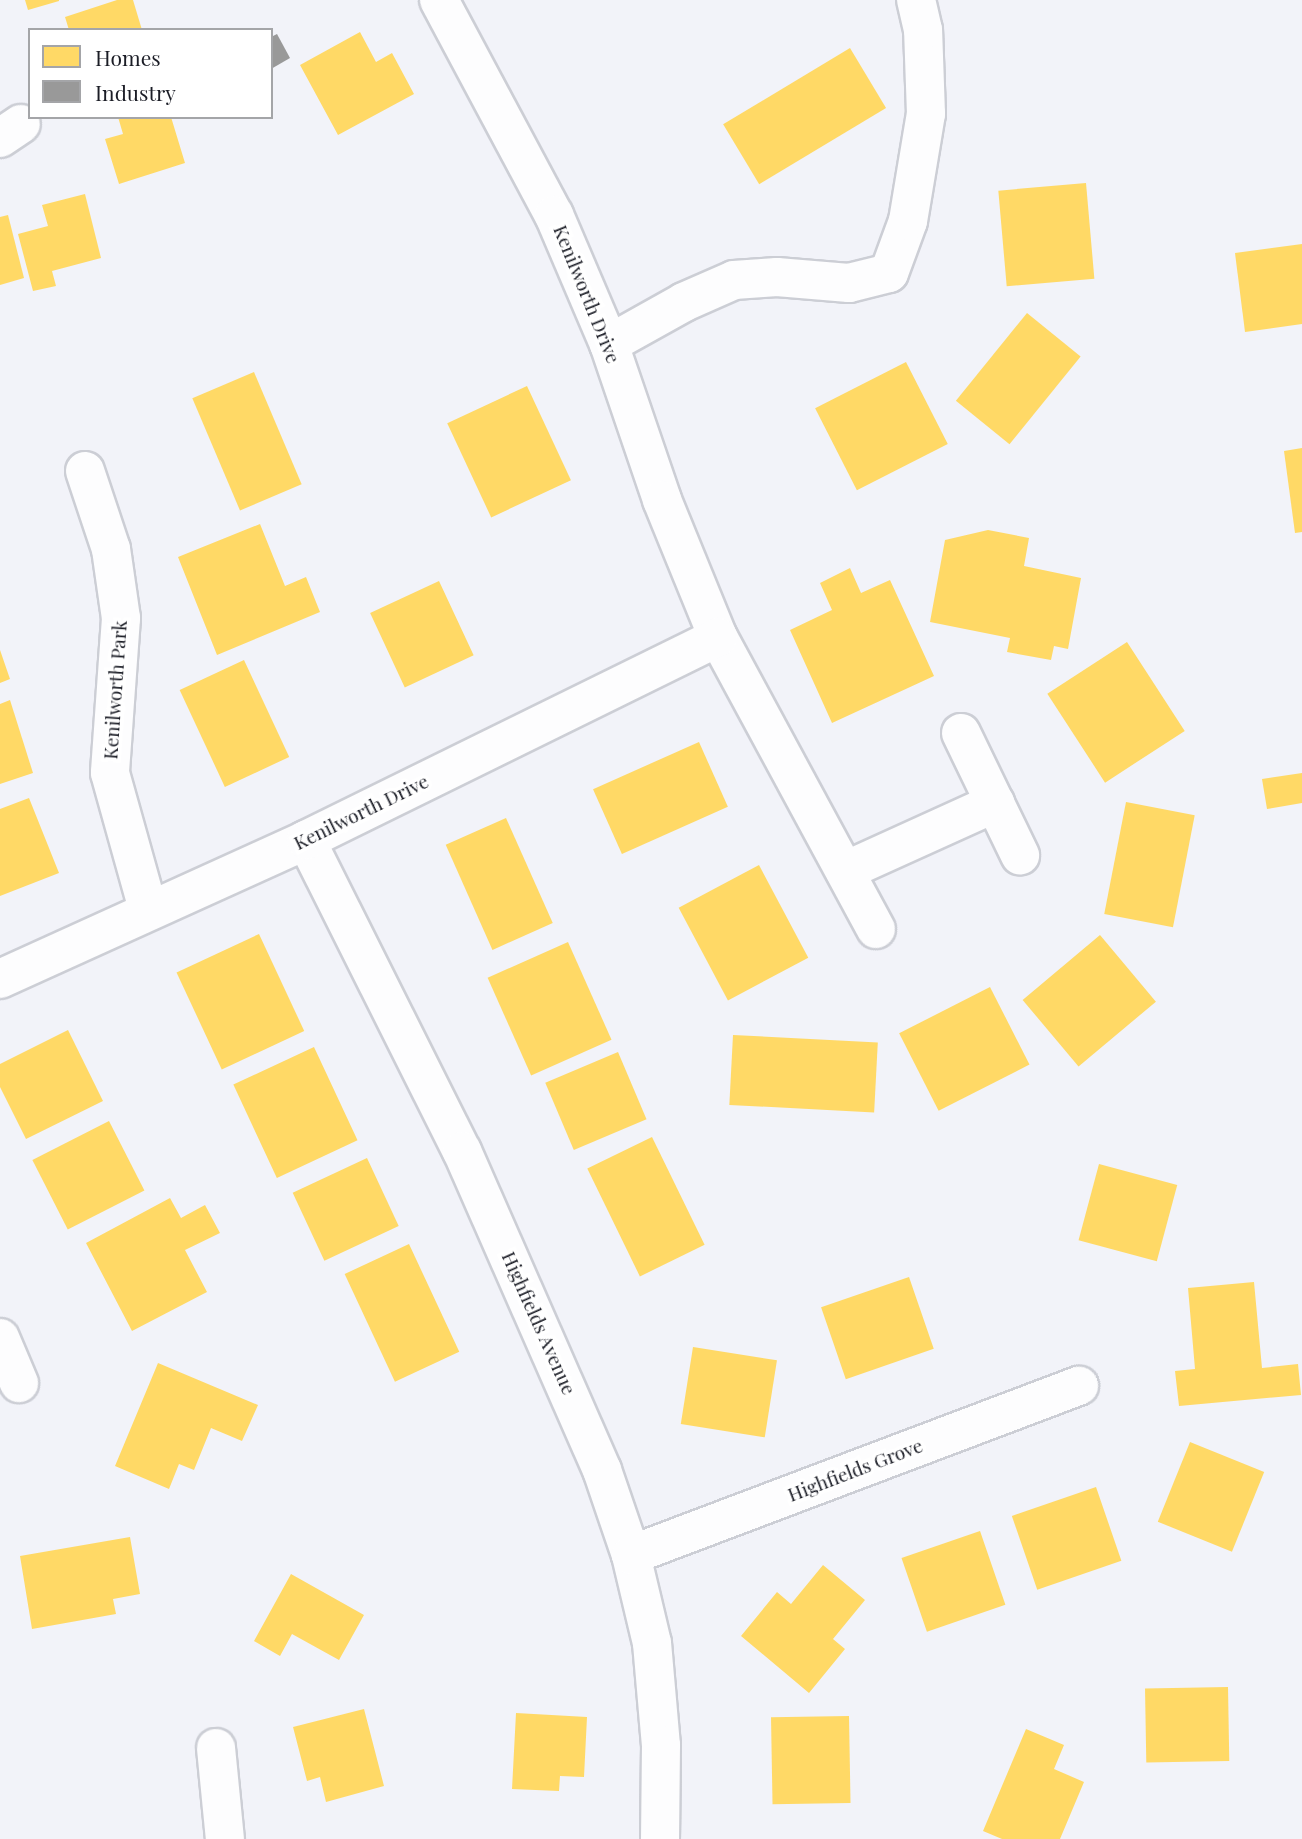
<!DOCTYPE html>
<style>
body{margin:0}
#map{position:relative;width:1302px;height:1839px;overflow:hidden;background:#f2f3f9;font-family:"Playfair Display",serif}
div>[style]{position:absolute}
.homes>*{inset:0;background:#ffd966;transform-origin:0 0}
.industry>*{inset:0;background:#999}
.roads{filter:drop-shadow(2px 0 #ccced5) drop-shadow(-2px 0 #ccced5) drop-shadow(0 2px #ccced5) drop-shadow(0 -2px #ccced5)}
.street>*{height:38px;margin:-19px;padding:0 19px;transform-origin:19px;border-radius:19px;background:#fdfdfe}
span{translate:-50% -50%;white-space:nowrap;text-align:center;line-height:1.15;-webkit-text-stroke:7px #fff;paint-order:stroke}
.street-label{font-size:19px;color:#1b1d26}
.legend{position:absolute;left:28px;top:28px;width:245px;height:91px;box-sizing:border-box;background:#fff;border:2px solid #a4a5a8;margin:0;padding:9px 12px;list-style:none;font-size:21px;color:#1b1d26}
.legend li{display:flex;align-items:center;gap:14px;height:35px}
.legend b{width:35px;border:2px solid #a4a5a8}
</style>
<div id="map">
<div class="homes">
<div style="clip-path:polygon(25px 0,59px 0,59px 1px,28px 10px)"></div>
<div style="clip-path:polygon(117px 0,133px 0,142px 30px,69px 30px,65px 17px)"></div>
<div style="clip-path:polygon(360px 32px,376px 62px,392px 53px,414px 94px,338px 135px,300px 65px)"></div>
<div style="left:850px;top:48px;width:70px;height:148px;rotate:59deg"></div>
<div style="clip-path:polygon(118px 117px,171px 117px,185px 163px,119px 184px,105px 139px,123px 134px)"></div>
<div style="left:1086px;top:183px;width:96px;height:88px;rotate:85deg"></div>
<div style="clip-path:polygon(85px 194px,101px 258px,52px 271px,56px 286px,33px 291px,18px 234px,48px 226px,42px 205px)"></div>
<div style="clip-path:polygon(8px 215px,24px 278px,0 285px,0 217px)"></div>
<div style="clip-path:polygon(1302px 244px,1302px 324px,1245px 332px,1235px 253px)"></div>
<div style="left:1027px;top:313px;width:69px;height:113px;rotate:39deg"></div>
<div style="left:906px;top:362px;width:92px;height:102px;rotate:63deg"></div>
<div style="left:254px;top:372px;width:122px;height:67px;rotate:67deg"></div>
<div style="left:527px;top:386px;width:104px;height:88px;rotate:65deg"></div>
<div style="clip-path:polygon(1302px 448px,1302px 532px,1295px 533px,1284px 451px)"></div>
<div style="clip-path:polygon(260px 524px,285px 586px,306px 577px,320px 612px,217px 655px,178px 557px)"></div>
<div style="clip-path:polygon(988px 530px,1029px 538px,1024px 566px,1081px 578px,1068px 649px,1054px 646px,1051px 660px,1007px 652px,1010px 638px,930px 622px,945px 540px)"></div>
<div style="clip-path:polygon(850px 568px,861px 593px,890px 580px,934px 676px,832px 723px,790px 630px,832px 610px,820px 583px)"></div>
<div style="left:439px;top:581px;width:82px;height:76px;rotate:65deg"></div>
<div style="left:1127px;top:642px;width:106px;height:95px;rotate:57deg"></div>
<div style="clip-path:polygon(0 650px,10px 679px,0 683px)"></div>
<div style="left:244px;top:660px;width:107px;height:71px;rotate:65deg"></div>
<div style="clip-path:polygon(10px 700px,33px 773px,0 784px,0 704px)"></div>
<div style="left:699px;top:742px;width:71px;height:116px;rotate:66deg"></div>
<div style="clip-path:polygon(1302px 773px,1302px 803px,1267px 809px,1262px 779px)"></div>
<div style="clip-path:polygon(29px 798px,59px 873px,0 896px,0 809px)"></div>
<div style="left:1126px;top:802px;width:70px;height:114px;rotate:11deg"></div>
<div style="left:506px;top:818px;width:115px;height:66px;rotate:66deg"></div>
<div style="left:759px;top:865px;width:105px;height:91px;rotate:62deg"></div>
<div style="left:259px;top:934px;width:107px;height:91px;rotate:65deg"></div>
<div style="left:1100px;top:935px;width:87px;height:101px;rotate:50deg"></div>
<div style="left:568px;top:942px;width:107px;height:88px;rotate:66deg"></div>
<div style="left:990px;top:987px;width:87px;height:102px;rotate:63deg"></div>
<div style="clip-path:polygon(68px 1030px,103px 1101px,26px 1139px,0 1087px,0 1064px)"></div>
<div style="left:733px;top:1035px;width:145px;height:70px;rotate:3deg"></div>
<div style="left:314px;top:1047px;width:103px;height:89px;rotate:65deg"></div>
<div style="left:618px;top:1052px;width:73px;height:79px;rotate:67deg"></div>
<div style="left:109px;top:1121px;width:78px;height:86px;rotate:63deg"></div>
<div style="left:652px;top:1137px;width:120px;height:72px;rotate:64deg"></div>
<div style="left:367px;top:1158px;width:75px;height:82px;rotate:65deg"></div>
<div style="left:1099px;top:1164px;width:81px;height:79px;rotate:15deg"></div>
<div style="clip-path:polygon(170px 1198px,181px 1218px,205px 1205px,220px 1233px,185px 1250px,207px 1292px,132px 1331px,86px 1243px)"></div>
<div style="left:409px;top:1244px;width:119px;height:71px;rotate:65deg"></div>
<div style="left:909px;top:1277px;width:76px;height:93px;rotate:71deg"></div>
<div style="clip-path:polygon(1254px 1282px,1262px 1368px,1298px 1364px,1301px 1395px,1179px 1406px,1175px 1371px,1195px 1369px,1188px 1288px)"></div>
<div style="left:693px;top:1347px;width:85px;height:78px;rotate:9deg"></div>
<div style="clip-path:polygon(158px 1363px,258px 1405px,242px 1441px,211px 1428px,194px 1470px,179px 1464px,169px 1489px,115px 1466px)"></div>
<div style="left:1190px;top:1442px;width:80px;height:86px;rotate:22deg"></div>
<div style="left:1096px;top:1487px;width:78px;height:89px;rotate:71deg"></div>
<div style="left:980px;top:1531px;width:78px;height:83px;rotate:71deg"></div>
<div style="clip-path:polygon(130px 1537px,140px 1594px,113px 1599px,116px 1614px,32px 1629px,20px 1556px)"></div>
<div style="clip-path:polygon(823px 1565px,865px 1600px,833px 1639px,845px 1649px,809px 1693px,741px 1636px,777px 1592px,791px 1604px)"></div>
<div style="clip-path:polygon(291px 1574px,364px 1615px,339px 1660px,292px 1634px,280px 1656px,254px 1641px)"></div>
<div style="left:1228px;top:1687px;width:74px;height:83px;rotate:89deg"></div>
<div style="clip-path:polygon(364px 1709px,384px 1786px,326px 1802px,320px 1777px,307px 1781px,293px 1727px)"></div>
<div style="clip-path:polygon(516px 1713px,587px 1717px,584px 1777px,560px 1776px,559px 1791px,512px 1789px)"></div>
<div style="left:849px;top:1716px;width:87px;height:78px;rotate:89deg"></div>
<div style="clip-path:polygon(1026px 1729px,1064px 1745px,1054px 1769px,1084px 1782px,1060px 1839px,1002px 1839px,983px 1831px)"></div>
</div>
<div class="industry">
<div style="clip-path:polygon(277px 34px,290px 58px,271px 69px,271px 37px)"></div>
</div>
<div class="roads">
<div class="street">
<div style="left:439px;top:0;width:244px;rotate:61.9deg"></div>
<div style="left:554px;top:215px;width:140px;rotate:66.9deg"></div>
<div style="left:609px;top:344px;width:165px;rotate:71.2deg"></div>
<div style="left:662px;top:500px;width:148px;rotate:67.8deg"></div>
<div style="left:718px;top:637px;width:332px;rotate:61.6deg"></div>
<div style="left:0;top:138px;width:25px;rotate:-34deg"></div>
<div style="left:609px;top:344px;width:86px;rotate:-29.2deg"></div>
<div style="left:684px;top:302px;width:55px;rotate:-23.7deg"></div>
<div style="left:734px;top:280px;width:43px;rotate:-4deg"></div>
<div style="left:777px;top:277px;width:72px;rotate:4.8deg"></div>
<div style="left:849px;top:283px;width:41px;rotate:-14deg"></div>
<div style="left:889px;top:273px;width:55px;rotate:-69.9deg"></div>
<div style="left:908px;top:221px;width:109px;rotate:-80.5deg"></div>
<div style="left:926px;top:114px;width:84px;rotate:-92deg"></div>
<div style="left:923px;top:30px;width:31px;rotate:-103deg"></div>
<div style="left:85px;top:471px;width:82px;rotate:71.6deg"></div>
<div style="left:111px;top:549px;width:70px;rotate:81.8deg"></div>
<div style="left:121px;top:618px;width:155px;rotate:94.1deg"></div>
<div style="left:110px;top:773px;width:141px;rotate:74.4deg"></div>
<div style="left:961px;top:733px;width:136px;rotate:64.2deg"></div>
<div style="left:306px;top:840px;width:348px;rotate:63.4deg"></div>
<div style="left:462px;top:1151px;width:348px;rotate:66.3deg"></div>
<div style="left:602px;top:1470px;width:90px;rotate:71.2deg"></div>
<div style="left:631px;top:1555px;width:90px;rotate:76.6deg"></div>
<div style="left:652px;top:1643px;width:102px;rotate:85deg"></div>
<div style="left:661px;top:1745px;width:94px;rotate:90.6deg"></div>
<div style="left:845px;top:871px;width:165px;rotate:-24.4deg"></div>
<div style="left:0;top:979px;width:336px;rotate:-24.4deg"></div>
<div style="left:306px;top:840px;width:459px;rotate:-26.2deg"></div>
<div style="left:0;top:1338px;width:49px;rotate:67.1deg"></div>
<div style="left:631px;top:1555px;width:479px;rotate:-20.7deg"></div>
<div style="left:216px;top:1748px;width:91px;rotate:84.4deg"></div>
</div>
</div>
<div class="street-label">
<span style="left:587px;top:294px;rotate:68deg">Kenilworth Drive</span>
<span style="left:115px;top:690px;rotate:-86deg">Kenilworth Park</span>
<span style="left:361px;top:812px;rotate:-26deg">Kenilworth Drive</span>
<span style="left:539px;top:1323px;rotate:66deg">Highfields Avenue</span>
<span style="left:855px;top:1470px;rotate:-21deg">Highfields Grove</span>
</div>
<ul class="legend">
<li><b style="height:19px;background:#ffd966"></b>Homes</li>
<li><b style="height:19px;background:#999"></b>Industry</li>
</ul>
</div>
